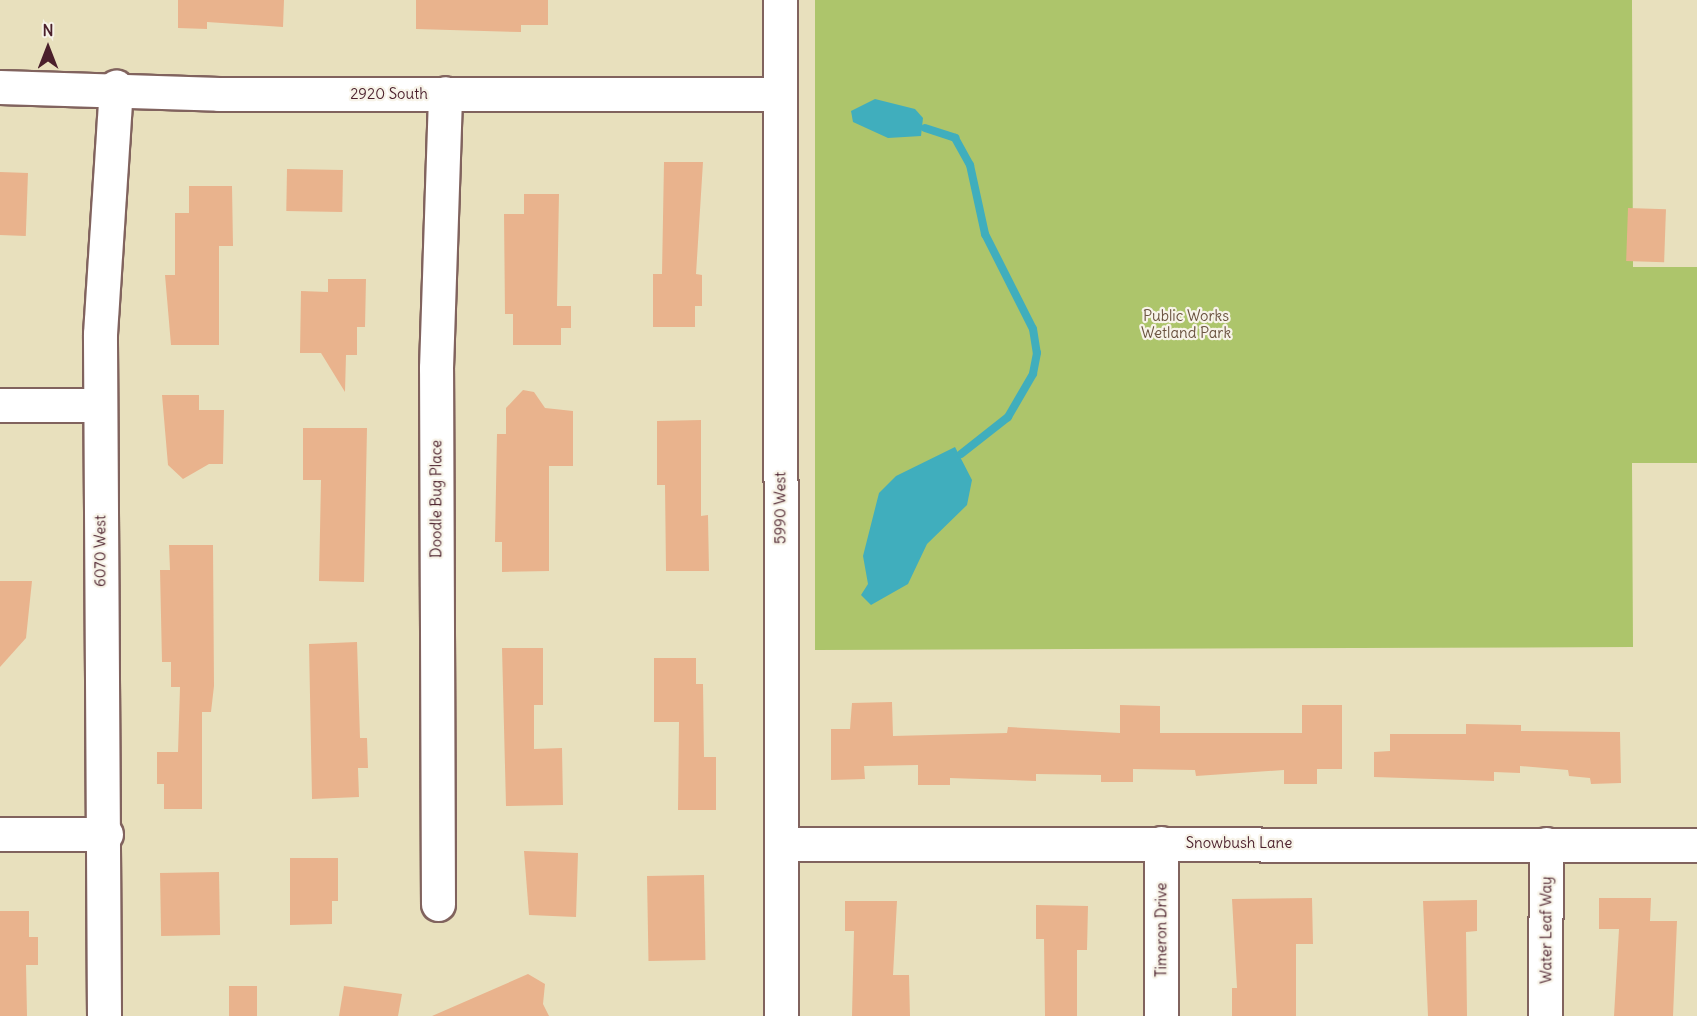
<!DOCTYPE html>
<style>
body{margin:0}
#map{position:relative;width:1697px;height:1016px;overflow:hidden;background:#e8e0bd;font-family:Delius,sans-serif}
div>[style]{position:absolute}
.green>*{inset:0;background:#adc56b}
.water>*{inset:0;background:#40aebd}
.stream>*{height:8px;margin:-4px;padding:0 4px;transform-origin:4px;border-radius:4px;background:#40aebd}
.building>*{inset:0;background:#e9b38d;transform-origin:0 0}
.roads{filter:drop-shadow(2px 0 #81635e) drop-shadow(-2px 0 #81635e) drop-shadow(0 2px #81635e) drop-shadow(0 -2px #81635e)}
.minor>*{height:33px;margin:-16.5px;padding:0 16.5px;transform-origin:16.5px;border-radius:16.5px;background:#fff}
span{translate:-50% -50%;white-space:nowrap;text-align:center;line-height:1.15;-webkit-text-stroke:4.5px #f7f3e8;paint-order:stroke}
.street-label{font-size:15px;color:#4a1f2b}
.park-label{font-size:15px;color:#68513e}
.north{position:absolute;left:18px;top:18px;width:60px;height:60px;-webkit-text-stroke:4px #f7f3e8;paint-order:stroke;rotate:0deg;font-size:16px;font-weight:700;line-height:24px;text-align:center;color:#4a1f2b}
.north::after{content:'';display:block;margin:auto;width:21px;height:27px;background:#4a1f2b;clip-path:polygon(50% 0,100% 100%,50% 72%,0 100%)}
</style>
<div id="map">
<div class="green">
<div style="clip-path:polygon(815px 0,1632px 0,1633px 267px,1697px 267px,1697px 463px,1632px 463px,1633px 647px,815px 650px)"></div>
</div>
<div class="water">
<div style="clip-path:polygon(875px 99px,915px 109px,923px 118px,921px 136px,888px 138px,853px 122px,851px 111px)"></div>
<div style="clip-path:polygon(955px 447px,972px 480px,967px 505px,927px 544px,908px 584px,871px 605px,861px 595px,868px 584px,863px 556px,879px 493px,896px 476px)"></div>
</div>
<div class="stream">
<div style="left:925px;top:128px;width:32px;rotate:18deg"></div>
<div style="left:955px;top:138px;width:31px;rotate:61deg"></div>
<div style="left:970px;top:165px;width:71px;rotate:77.7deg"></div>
<div style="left:985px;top:234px;width:106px;rotate:63.2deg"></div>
<div style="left:1033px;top:329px;width:24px;rotate:81deg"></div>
<div style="left:1037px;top:353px;width:21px;rotate:101deg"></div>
<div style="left:1033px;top:374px;width:50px;rotate:120.2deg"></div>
<div style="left:1008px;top:417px;width:60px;rotate:141.8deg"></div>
</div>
<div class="building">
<div style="clip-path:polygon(178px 0,284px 0,283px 27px,207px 22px,207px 29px,178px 28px)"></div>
<div style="clip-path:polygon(416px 0,548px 0,548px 25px,521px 25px,521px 32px,416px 29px)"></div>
<div style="clip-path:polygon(664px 162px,703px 162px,696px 274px,702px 275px,702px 306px,695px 306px,695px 327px,653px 327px,653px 274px,662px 274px)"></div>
<div style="left:287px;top:169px;width:56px;height:42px;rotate:1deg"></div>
<div style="left:0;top:172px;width:28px;height:63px;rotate:2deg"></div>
<div style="clip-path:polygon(189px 186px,232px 186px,233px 246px,219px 246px,219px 345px,171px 345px,165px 275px,175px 275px,175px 213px,189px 213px)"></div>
<div style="clip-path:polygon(524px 194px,559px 194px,557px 306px,571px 306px,571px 328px,561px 328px,561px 345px,513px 345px,513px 314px,505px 314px,504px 214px,524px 214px)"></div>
<div style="left:1628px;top:208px;width:38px;height:53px;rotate:2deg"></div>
<div style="clip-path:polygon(328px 279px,366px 279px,365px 327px,357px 327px,357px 355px,346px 355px,345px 392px,321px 353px,300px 353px,301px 291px,328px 292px)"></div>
<div style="clip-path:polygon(523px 390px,534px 392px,545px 408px,573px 411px,573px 466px,549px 466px,549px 571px,502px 572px,502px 542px,495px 542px,497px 434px,506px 434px,506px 408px)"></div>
<div style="clip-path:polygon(162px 395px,199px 395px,199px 410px,224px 410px,223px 464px,209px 464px,183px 479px,168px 465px)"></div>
<div style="clip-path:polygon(701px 420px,701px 516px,708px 515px,709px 571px,666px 571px,665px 485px,657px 485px,657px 421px)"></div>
<div style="clip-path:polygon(303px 428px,367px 428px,364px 582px,319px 581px,321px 480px,303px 480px)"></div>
<div style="clip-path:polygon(169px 545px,213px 545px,214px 686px,211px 712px,202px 712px,202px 809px,164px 809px,164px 784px,157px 784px,157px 752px,178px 752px,180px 687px,171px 687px,171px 662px,162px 662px,160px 570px,170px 570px)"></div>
<div style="clip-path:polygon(0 581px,32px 581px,26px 638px,0 667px)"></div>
<div style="clip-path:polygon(357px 642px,360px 738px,367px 738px,368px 768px,358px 768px,359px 797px,312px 799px,309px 644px)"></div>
<div style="clip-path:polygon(502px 648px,543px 648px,543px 705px,534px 705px,534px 749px,562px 748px,563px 805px,506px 806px)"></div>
<div style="clip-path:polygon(654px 658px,696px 658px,696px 684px,703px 684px,704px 757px,716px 757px,716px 810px,678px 810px,679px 722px,654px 722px)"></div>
<div style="clip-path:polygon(892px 702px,893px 736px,1007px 733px,1008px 727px,1120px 733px,1120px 705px,1160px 706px,1160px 733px,1302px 733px,1302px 705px,1342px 705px,1342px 769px,1317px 769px,1317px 784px,1284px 784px,1284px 770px,1196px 776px,1195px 770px,1133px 769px,1133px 782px,1101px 782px,1101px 775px,1036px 774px,1036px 781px,950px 778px,950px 785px,918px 785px,918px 765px,864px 766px,865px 779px,831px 780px,831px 729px,850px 729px,852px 703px)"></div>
<div style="clip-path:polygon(1466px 724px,1521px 725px,1521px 731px,1620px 732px,1621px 783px,1591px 784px,1590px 778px,1569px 776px,1568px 770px,1520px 766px,1520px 773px,1494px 772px,1494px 781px,1374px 777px,1374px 752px,1390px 751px,1390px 734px,1466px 734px)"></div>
<div style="clip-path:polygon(524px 851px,578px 853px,576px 917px,529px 915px)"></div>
<div style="clip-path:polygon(290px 858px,338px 858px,338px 901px,332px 901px,332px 924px,290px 925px)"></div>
<div style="left:219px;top:872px;width:63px;height:59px;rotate:89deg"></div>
<div style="left:704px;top:875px;width:85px;height:57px;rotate:89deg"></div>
<div style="clip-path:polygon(1312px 898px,1313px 944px,1296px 944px,1296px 1016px,1232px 1016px,1232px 988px,1237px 988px,1232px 899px)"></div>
<div style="clip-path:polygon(1599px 898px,1651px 898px,1650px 921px,1677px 921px,1673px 1016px,1614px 1016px,1619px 929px,1599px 929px)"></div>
<div style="clip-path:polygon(1477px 900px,1477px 931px,1466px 932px,1467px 1016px,1428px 1016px,1423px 901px)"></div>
<div style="clip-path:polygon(845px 901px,897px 901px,893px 975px,909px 975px,910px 1016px,852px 1016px,854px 931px,845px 931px)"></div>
<div style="clip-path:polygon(1036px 905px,1088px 906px,1087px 950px,1077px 950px,1077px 1016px,1045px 1016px,1044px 939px,1036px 939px)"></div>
<div style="clip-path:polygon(0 911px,29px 911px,29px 937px,38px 937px,38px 965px,26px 965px,27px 1016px,0 1016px)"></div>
<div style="clip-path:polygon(528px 974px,545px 984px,543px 1004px,549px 1016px,432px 1016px)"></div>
<div style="left:229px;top:986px;width:28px;height:30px"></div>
<div style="clip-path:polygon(344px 986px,402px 994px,398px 1016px,339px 1016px)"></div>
</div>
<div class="roads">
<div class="minor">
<div style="left:780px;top:0;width:1016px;rotate:89.94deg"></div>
<div style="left:0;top:87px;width:219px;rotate:1.8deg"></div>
<div style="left:219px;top:94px;width:560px"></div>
<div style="left:0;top:405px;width:100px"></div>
<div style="left:0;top:834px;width:106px"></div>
<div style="left:1161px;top:843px;width:173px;rotate:90deg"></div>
<div style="left:781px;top:844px;width:916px;rotate:0.06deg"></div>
<div style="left:438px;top:904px;width:536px;rotate:-90.21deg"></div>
<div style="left:436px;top:368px;width:275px;rotate:-88.1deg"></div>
<div style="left:104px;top:1016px;width:682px;rotate:-90.34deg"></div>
<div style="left:100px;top:334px;width:248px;rotate:-86.3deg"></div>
<div style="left:1545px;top:1016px;width:172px;rotate:-89.7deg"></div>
</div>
</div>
<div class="street-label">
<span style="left:389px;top:94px">2920 South</span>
<span style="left:436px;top:499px;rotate:-90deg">Doodle Bug Place</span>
<span style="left:780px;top:508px;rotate:-90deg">5990 West</span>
<span style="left:100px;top:551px;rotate:-90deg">6070 West</span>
<span style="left:1239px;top:843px">Snowbush Lane</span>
<span style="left:1161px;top:930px;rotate:-90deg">Timeron Drive</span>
<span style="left:1546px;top:930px;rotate:-90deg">Water Leaf Way</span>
</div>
<div class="park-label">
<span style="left:1186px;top:324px">Public Works<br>Wetland Park</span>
</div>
<div class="north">N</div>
</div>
